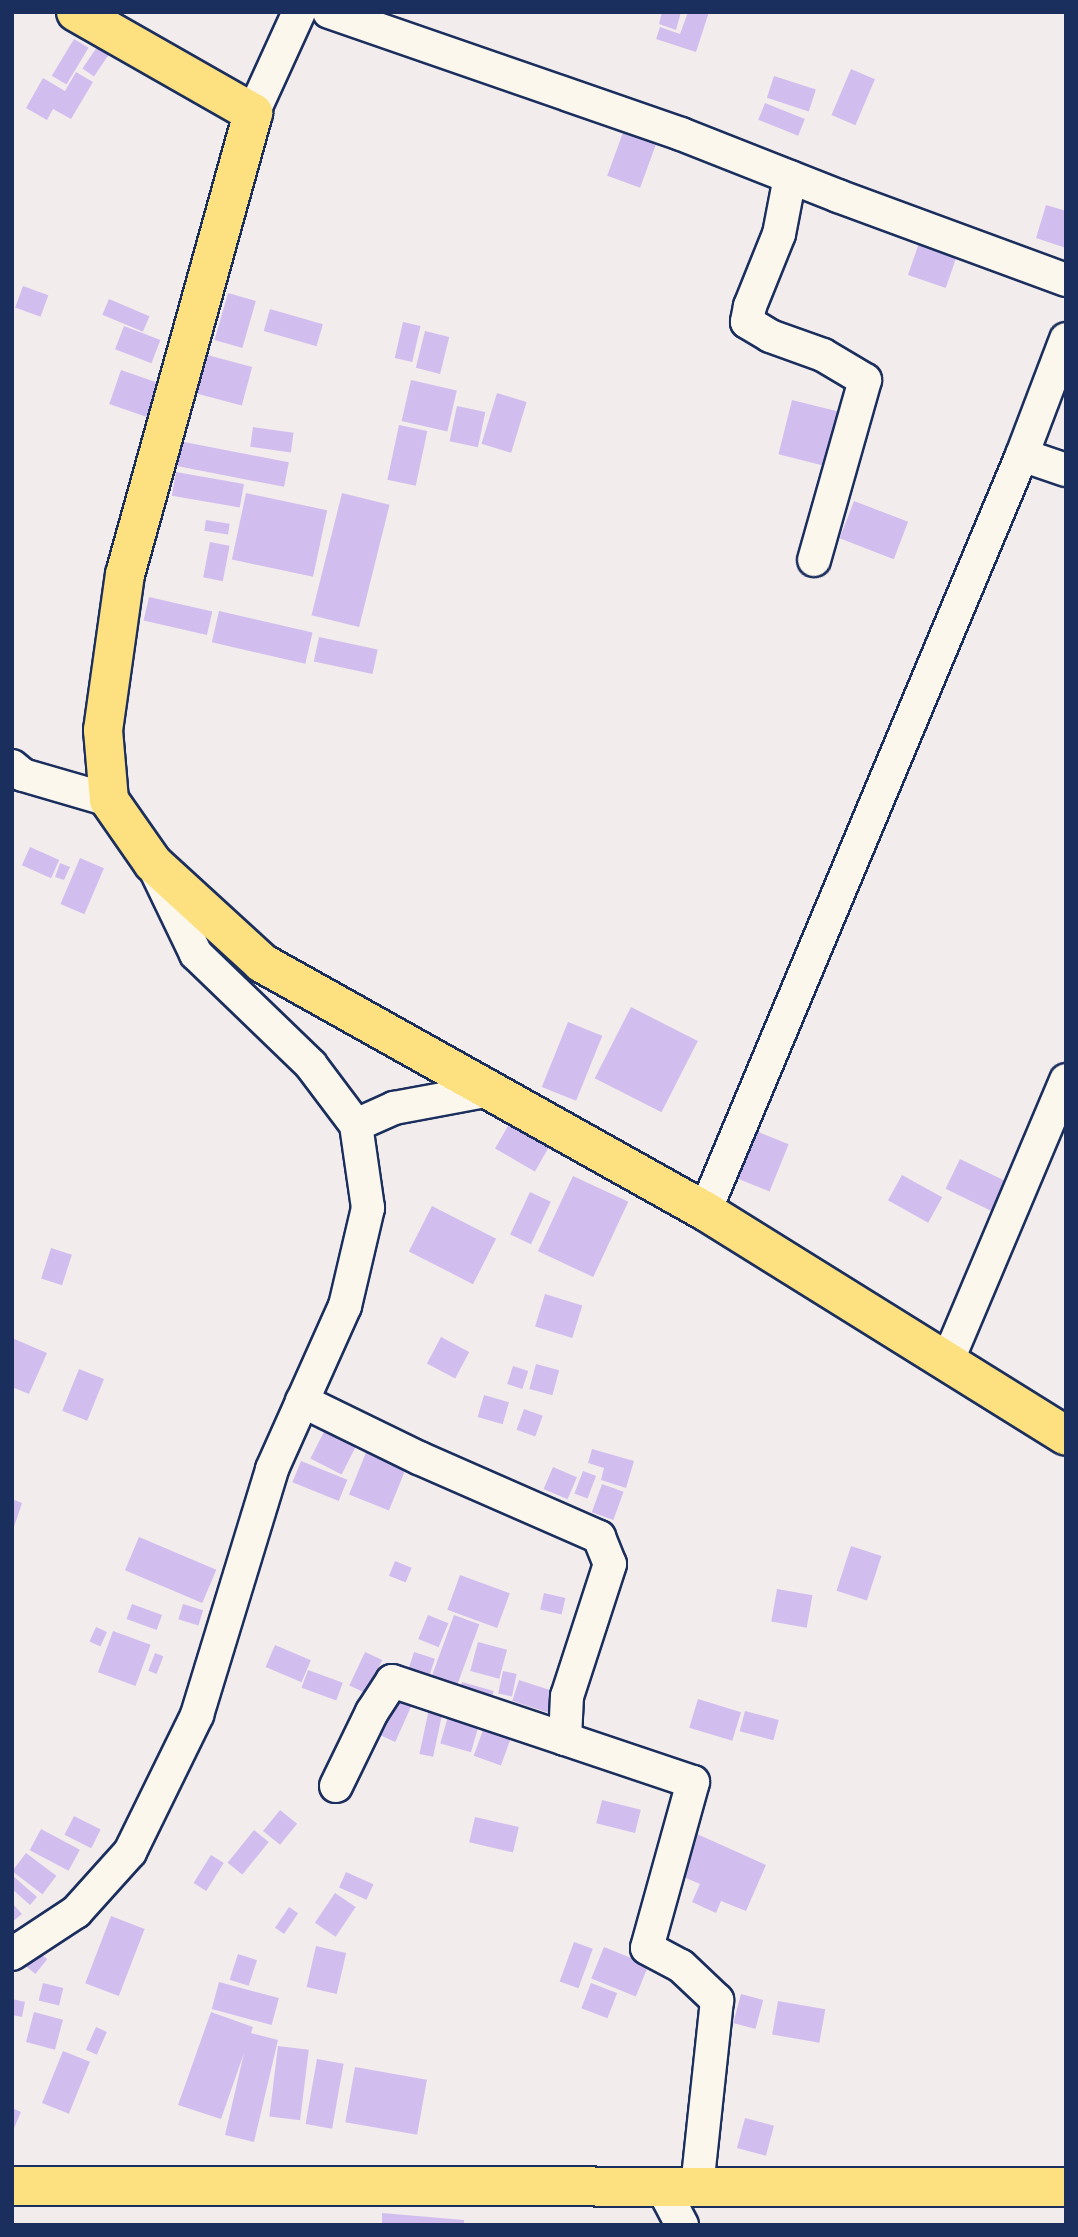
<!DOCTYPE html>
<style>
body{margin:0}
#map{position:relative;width:1078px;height:2237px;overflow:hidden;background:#f3ecec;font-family:"Patrick Hand",sans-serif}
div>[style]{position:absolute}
.building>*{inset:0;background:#d2beee;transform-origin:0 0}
.roads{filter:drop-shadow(2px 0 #1b2f5e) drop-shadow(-2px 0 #1b2f5e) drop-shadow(0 2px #1b2f5e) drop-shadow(0 -2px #1b2f5e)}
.minor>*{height:32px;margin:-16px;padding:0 16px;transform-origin:16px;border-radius:16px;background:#fbf7ec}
.major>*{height:38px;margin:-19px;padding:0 19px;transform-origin:19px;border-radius:19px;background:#fde080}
span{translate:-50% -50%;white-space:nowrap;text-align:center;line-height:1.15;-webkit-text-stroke:5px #fbf7ec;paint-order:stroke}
.frame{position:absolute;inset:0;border:14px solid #1b2f5e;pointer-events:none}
</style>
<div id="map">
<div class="building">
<div style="clip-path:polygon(662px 12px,681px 12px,676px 30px,659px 24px)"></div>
<div style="clip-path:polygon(688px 12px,709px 12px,696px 52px,656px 39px,660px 27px,680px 34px)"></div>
<div style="left:74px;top:39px;width:17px;height:43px;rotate:31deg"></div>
<div style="left:97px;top:47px;width:14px;height:26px;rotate:34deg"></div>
<div style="left:851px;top:69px;width:26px;height:50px;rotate:23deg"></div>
<div style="clip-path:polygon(76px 72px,93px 82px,71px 119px,53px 109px,47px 120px,26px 108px,43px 78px,65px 91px)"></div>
<div style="left:774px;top:76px;width:44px;height:23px;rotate:18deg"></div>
<div style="left:765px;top:103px;width:43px;height:18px;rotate:22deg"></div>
<div style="left:625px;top:127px;width:35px;height:52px;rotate:20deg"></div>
<div style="clip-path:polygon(1046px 205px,1066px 211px,1066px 248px,1036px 238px)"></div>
<div style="left:920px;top:240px;width:40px;height:37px;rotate:19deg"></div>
<div style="left:23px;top:286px;width:27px;height:23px;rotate:20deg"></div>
<div style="left:228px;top:293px;width:29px;height:49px;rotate:16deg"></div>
<div style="left:109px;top:299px;width:44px;height:17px;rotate:23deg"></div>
<div style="left:270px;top:309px;width:55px;height:23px;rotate:16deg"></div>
<div style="left:403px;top:322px;width:18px;height:37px;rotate:13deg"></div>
<div style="left:124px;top:326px;width:39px;height:25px;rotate:21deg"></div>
<div style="left:425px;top:331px;width:25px;height:38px;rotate:14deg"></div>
<div style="left:200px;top:353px;width:54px;height:40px;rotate:15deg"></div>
<div style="left:121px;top:370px;width:42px;height:36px;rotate:19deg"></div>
<div style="left:411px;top:380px;width:47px;height:42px;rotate:13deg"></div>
<div style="left:497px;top:393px;width:31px;height:53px;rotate:17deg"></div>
<div style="left:792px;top:400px;width:53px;height:56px;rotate:14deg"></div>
<div style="left:457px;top:406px;width:29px;height:36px;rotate:12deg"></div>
<div style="left:399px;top:425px;width:29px;height:56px;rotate:12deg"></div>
<div style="left:253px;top:427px;width:41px;height:20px;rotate:8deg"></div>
<div style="left:174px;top:440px;width:117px;height:25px;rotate:11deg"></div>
<div style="left:176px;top:472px;width:69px;height:24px;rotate:10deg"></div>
<div style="left:246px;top:493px;width:83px;height:68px;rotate:12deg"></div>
<div style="left:342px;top:493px;width:49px;height:126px;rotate:14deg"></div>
<div style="left:854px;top:501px;width:58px;height:40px;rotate:21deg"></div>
<div style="left:206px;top:520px;width:24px;height:11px;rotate:9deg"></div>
<div style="left:210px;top:542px;width:20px;height:36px;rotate:11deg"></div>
<div style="left:149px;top:597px;width:65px;height:24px;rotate:13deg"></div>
<div style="left:219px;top:611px;width:96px;height:32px;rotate:13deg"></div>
<div style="left:319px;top:637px;width:60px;height:25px;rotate:12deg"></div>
<div style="left:30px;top:847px;width:32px;height:20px;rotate:24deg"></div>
<div style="left:80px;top:858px;width:26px;height:50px;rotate:23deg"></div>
<div style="clip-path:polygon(60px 863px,70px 867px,64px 880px,55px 877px)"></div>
<div style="left:631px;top:1007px;width:75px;height:80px;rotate:27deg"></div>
<div style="left:568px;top:1022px;width:37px;height:70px;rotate:22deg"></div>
<div style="left:512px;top:1119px;width:46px;height:34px;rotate:30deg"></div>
<div style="left:746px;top:1127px;width:46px;height:51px;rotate:22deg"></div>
<div style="left:960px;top:1159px;width:55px;height:33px;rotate:26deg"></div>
<div style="left:902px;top:1175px;width:46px;height:29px;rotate:29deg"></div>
<div style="left:573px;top:1176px;width:61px;height:83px;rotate:25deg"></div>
<div style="left:530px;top:1192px;width:23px;height:47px;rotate:25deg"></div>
<div style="left:432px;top:1206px;width:72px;height:51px;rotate:27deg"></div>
<div style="left:51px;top:1248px;width:22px;height:32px;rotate:18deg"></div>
<div style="left:545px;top:1294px;width:39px;height:34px;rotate:17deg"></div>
<div style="left:441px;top:1337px;width:32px;height:30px;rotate:28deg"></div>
<div style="clip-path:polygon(12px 1338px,47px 1353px,29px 1394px,12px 1387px)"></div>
<div style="left:536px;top:1364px;width:24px;height:26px;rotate:15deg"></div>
<div style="left:513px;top:1366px;width:16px;height:19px;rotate:18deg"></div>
<div style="left:79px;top:1369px;width:27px;height:45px;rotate:22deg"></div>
<div style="left:484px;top:1395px;width:26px;height:23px;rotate:16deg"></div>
<div style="left:524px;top:1409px;width:20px;height:22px;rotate:20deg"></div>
<div style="left:329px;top:1422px;width:35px;height:41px;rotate:27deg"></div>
<div style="clip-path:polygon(592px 1449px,634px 1461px,626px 1488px,601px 1480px,604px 1468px,588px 1463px)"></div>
<div style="left:367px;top:1450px;width:43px;height:48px;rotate:22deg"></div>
<div style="left:301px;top:1461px;width:50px;height:23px;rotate:22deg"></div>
<div style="left:553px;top:1467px;width:26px;height:24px;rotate:23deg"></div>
<div style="left:583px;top:1471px;width:14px;height:24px;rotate:21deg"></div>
<div style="left:602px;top:1484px;width:23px;height:30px;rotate:20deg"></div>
<div style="clip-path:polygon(12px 1499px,22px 1503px,13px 1530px,12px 1530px)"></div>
<div style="left:139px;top:1537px;width:84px;height:36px;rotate:23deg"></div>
<div style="left:851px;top:1546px;width:32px;height:47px;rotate:18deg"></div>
<div style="left:395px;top:1561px;width:18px;height:16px;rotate:22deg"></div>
<div style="left:460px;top:1575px;width:53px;height:37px;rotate:20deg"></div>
<div style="left:777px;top:1589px;width:36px;height:33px;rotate:10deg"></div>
<div style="left:544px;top:1593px;width:22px;height:17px;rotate:13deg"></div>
<div style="left:132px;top:1604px;width:32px;height:16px;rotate:20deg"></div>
<div style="left:183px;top:1604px;width:21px;height:16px;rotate:17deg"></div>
<div style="left:428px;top:1615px;width:22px;height:26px;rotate:22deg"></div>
<div style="left:454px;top:1615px;width:27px;height:64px;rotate:20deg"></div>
<div style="left:96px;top:1627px;width:12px;height:16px;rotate:24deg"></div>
<div style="left:113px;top:1631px;width:40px;height:44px;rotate:20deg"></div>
<div style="left:478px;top:1642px;width:30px;height:30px;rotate:15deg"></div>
<div style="left:275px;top:1645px;width:39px;height:24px;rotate:23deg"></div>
<div style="left:365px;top:1652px;width:19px;height:37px;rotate:25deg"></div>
<div style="left:414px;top:1652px;width:22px;height:19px;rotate:18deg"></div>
<div style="left:155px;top:1653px;width:9px;height:19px;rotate:21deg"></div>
<div style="left:308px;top:1670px;width:37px;height:19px;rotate:20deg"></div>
<div style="left:503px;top:1671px;width:14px;height:23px;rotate:12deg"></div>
<div style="left:519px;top:1680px;width:43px;height:22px;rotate:18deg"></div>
<div style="left:462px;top:1682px;width:33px;height:18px;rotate:16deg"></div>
<div style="left:398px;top:1694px;width:17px;height:45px;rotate:24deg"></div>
<div style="left:698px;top:1699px;width:45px;height:30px;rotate:17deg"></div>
<div style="left:430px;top:1704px;width:14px;height:51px;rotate:12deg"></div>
<div style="left:451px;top:1706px;width:32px;height:39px;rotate:16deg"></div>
<div style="left:745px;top:1711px;width:35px;height:21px;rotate:15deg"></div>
<div style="left:487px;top:1719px;width:29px;height:39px;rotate:20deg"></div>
<div style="left:602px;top:1800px;width:40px;height:24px;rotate:14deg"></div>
<div style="left:280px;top:1810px;width:22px;height:27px;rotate:39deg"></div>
<div style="left:74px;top:1816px;width:30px;height:21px;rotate:27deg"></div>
<div style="left:475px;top:1817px;width:45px;height:26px;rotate:13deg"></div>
<div style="left:41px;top:1829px;width:44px;height:24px;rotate:28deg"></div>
<div style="left:254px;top:1830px;width:19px;height:42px;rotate:39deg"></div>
<div style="clip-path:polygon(697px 1834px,766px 1865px,746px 1911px,721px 1901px,716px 1913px,692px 1902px,700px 1884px,679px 1875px)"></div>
<div style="left:26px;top:1853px;width:38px;height:23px;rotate:37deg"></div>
<div style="left:211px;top:1855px;width:15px;height:33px;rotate:32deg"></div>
<div style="left:346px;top:1872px;width:30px;height:17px;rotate:24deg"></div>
<div style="clip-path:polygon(12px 1875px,37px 1897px,30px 1905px,12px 1889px)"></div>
<div style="left:335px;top:1893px;width:25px;height:36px;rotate:34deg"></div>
<div style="clip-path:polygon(12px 1903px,22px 1914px,12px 1922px)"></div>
<div style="left:289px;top:1907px;width:11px;height:25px;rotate:34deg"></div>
<div style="left:111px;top:1916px;width:36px;height:72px;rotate:21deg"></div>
<div style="left:574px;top:1942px;width:20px;height:42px;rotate:20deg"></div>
<div style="left:31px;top:1946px;width:21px;height:19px;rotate:39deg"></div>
<div style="left:316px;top:1946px;width:31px;height:42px;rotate:13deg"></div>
<div style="left:604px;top:1947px;width:48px;height:34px;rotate:22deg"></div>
<div style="left:238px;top:1954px;width:20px;height:27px;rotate:18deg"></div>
<div style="left:219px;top:1982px;width:62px;height:28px;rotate:15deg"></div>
<div style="left:43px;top:1983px;width:21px;height:18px;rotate:14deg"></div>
<div style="left:591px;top:1983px;width:28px;height:27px;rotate:21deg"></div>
<div style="left:741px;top:1994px;width:23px;height:30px;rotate:15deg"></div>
<div style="clip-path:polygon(12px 1999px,25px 2002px,22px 2017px,12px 2015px)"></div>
<div style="left:778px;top:2001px;width:48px;height:34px;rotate:10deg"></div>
<div style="left:34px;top:2012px;width:30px;height:31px;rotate:15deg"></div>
<div style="clip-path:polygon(211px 2012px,253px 2027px,251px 2033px,278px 2040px,254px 2142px,225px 2135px,244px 2053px,221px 2119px,178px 2105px)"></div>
<div style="left:96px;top:2027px;width:12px;height:25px;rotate:24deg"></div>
<div style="left:278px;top:2046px;width:31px;height:71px;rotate:7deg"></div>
<div style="left:63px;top:2051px;width:29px;height:56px;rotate:22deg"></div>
<div style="left:317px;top:2059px;width:27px;height:66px;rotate:10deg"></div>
<div style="left:355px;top:2067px;width:73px;height:56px;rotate:10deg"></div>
<div style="clip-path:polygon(12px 2108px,21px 2112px,12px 2133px)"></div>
<div style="left:745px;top:2118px;width:30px;height:31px;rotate:15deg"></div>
<div style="clip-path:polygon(382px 2213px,464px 2220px,464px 2225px,382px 2225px)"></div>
</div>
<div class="roads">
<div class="minor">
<div style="left:329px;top:12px;width:373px;rotate:19.1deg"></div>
<div style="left:681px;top:134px;width:169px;rotate:21.5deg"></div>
<div style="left:838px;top:196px;width:243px;rotate:20.2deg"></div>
<div style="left:253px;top:113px;width:111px;rotate:-65.5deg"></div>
<div style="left:790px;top:177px;width:58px;rotate:100.9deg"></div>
<div style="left:779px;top:234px;width:78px;rotate:111.9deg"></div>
<div style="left:750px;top:306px;width:16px;rotate:101deg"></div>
<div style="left:747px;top:322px;width:27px;rotate:31deg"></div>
<div style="left:770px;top:336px;width:56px;rotate:19.7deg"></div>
<div style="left:823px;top:355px;width:49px;rotate:30.8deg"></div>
<div style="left:865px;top:380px;width:187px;rotate:105.8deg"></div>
<div style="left:1022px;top:455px;width:124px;rotate:-69.2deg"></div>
<div style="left:12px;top:766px;width:14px;rotate:39deg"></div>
<div style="left:23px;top:775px;width:90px;rotate:16.2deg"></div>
<div style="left:356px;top:1125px;width:42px;rotate:-24.1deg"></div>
<div style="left:394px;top:1108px;width:94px;rotate:-10.5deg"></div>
<div style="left:705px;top:1211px;width:820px;rotate:-67.25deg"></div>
<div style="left:1022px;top:455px;width:46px;rotate:18.8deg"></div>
<div style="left:947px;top:1362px;width:306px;rotate:-67.1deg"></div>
<div style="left:302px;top:1401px;width:130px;rotate:26deg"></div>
<div style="left:419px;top:1458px;width:197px;rotate:23.7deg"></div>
<div style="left:599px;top:1537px;width:29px;rotate:68deg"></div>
<div style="left:610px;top:1564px;width:139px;rotate:108deg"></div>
<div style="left:567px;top:1696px;width:43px;rotate:92.7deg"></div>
<div style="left:565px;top:1739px;width:135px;rotate:18.6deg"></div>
<div style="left:693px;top:1782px;width:172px;rotate:105.5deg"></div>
<div style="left:647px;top:1948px;width:38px;rotate:28deg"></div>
<div style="left:681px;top:1966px;width:50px;rotate:43.4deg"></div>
<div style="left:717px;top:2000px;width:187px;rotate:96.1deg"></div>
<div style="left:336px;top:1786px;width:82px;rotate:-64.1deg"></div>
<div style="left:372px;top:1712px;width:37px;rotate:-57deg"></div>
<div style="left:392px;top:1681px;width:182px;rotate:18.5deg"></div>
<div style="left:12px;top:1954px;width:77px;rotate:-33.3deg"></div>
<div style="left:76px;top:1912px;width:81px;rotate:-48deg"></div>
<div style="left:130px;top:1852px;width:153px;rotate:-63.9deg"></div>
<div style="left:197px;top:1715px;width:257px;rotate:-73deg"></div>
<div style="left:272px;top:1469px;width:179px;rotate:-65.9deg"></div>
<div style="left:345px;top:1306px;width:101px;rotate:-76.8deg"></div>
<div style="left:368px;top:1208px;width:84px;rotate:-98.2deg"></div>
<div style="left:356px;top:1125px;width:75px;rotate:-126.9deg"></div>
<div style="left:311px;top:1065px;width:160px;rotate:-136deg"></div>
<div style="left:196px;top:954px;width:92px;rotate:-115.7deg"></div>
<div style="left:662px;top:2187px;width:43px;rotate:62.2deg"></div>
</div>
<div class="major">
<div style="left:76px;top:12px;width:204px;rotate:29.7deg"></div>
<div style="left:253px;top:113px;width:478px;rotate:105.5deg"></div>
<div style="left:125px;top:574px;width:158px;rotate:98deg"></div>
<div style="left:103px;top:730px;width:70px;rotate:85.1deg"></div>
<div style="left:109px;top:800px;width:77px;rotate:55.1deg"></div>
<div style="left:153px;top:863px;width:148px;rotate:42.5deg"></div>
<div style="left:262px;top:963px;width:508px;rotate:29.24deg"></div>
<div style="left:705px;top:1211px;width:425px;rotate:31.9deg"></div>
<div style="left:12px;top:2186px;width:1054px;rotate:0.05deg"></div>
</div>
</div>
<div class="frame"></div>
</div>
